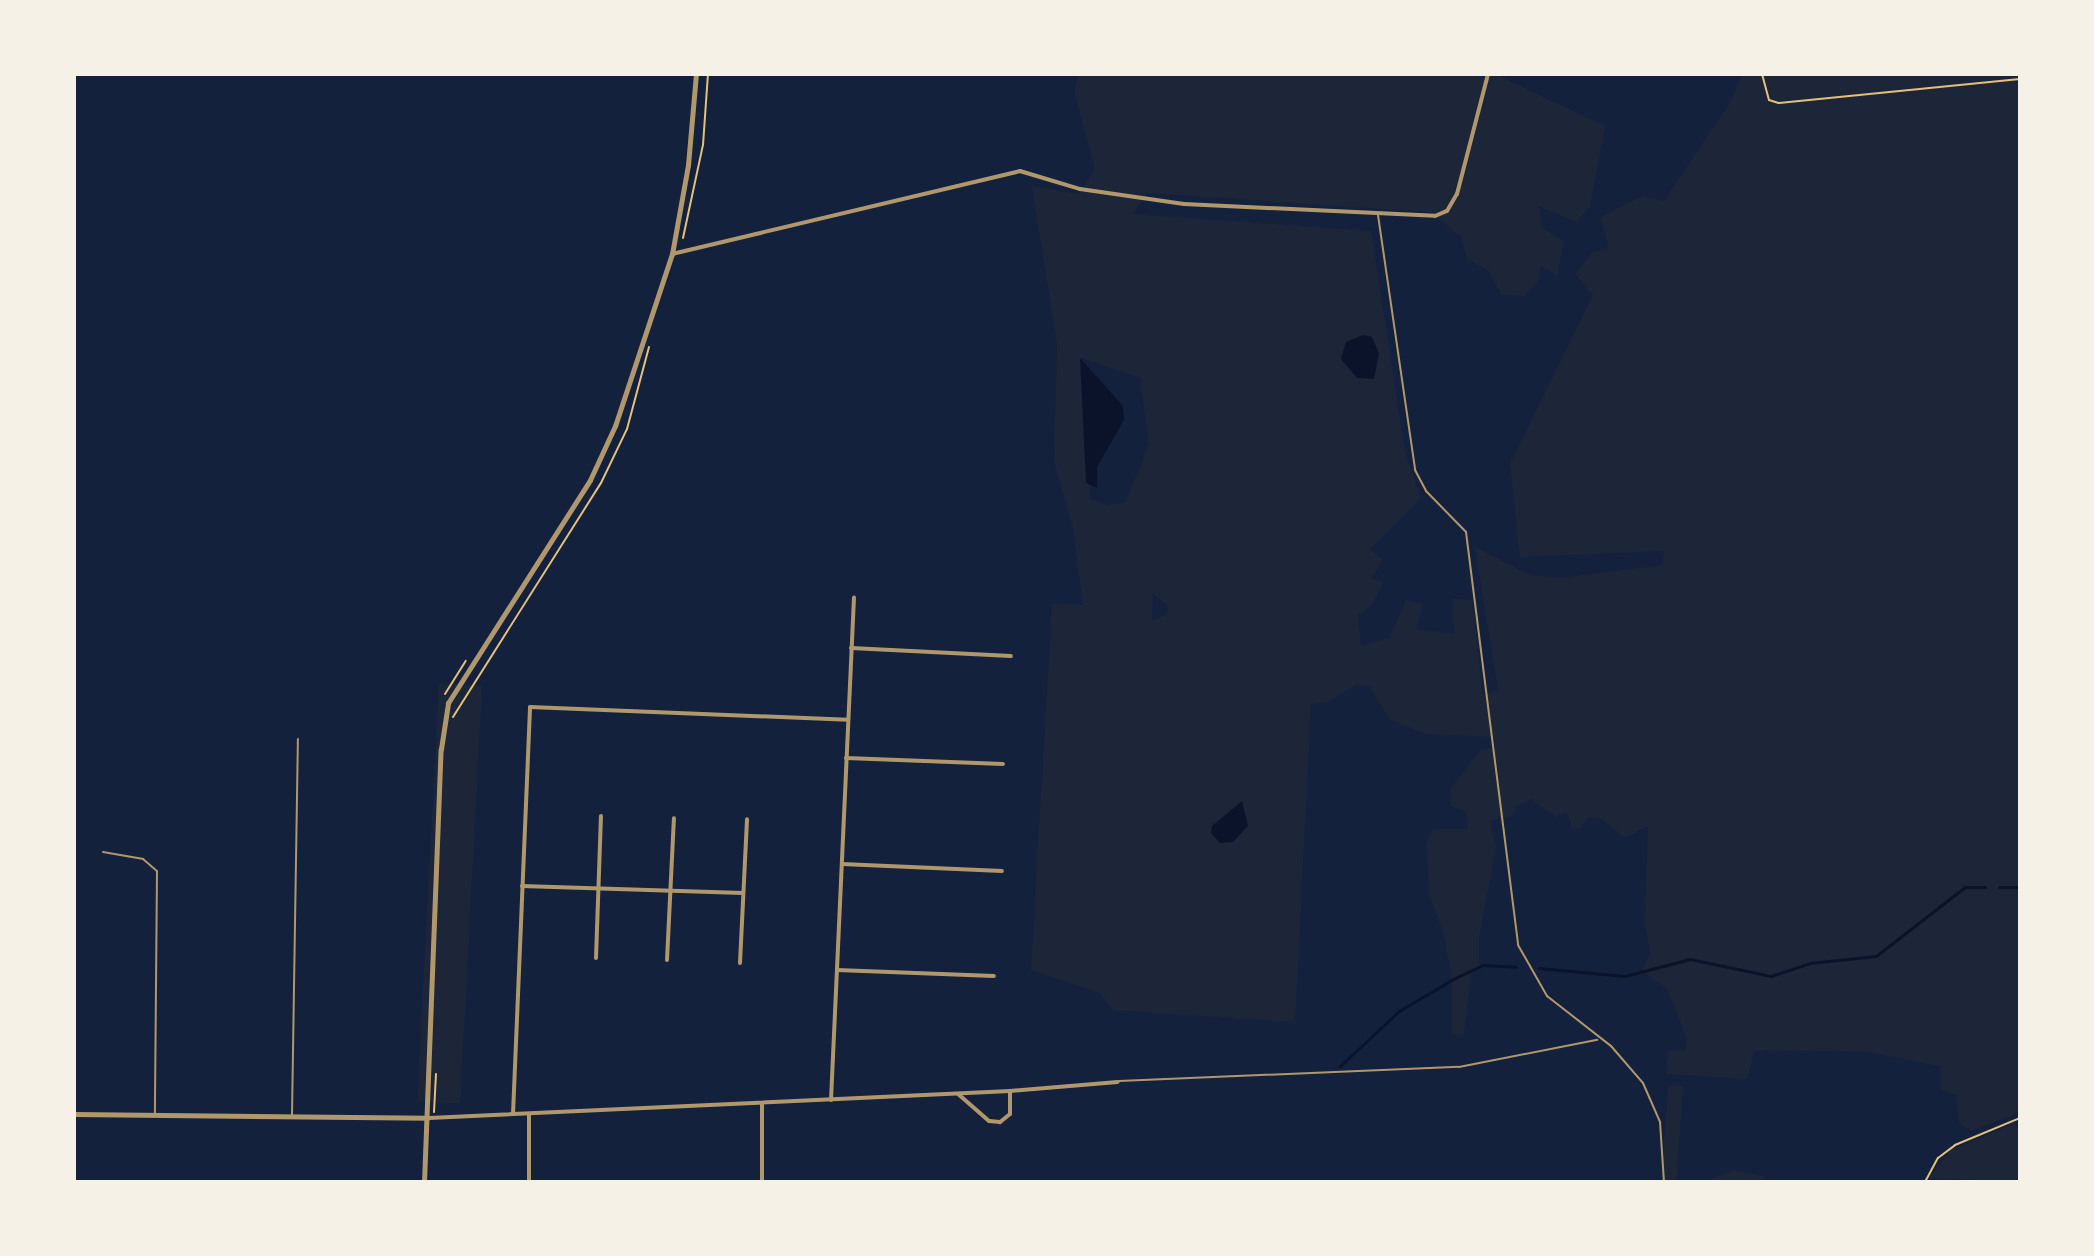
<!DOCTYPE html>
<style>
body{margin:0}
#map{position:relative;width:2094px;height:1256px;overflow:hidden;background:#14213d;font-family:Manrope,sans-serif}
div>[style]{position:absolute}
.green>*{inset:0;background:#1d2539;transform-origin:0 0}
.water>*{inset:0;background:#0b132b}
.stream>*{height:3px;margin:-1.5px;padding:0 1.5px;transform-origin:1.5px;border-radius:1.5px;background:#0b132b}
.path>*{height:2px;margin:-1px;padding:0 1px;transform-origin:1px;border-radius:1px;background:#e5c07b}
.service>*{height:2px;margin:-1px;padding:0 1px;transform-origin:1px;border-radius:1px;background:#b1986c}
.minor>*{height:4px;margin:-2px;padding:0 2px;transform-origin:2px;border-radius:2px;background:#b1986c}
.tertiary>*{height:5px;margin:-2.5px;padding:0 2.5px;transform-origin:2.5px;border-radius:2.5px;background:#b1986c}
span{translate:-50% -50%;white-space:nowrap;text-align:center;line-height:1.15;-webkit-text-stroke:6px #f6f1e7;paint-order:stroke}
.frame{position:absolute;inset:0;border:76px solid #f6f1e7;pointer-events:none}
</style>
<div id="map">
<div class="green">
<div style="clip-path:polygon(evenodd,1077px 74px,1495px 74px,1605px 126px,1590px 207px,1576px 222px,1539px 206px,1543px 228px,1563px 241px,1558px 276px,1541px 266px,1537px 283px,1524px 296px,1501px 295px,1489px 271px,1467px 259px,1461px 237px,1432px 212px,1147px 193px,1133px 214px,1371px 231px,1405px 452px,1421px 498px,1370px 549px,1383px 560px,1372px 578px,1383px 583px,1371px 606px,1358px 615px,1361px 646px,1390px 637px,1406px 600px,1423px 604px,1416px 629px,1454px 634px,1453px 599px,1472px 600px,1483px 695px,1498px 690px,1475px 547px,1530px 575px,1561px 578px,1662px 565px,1664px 551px,1520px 557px,1510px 464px,1593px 295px,1575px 274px,1593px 252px,1609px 249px,1601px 219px,1606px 214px,1643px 196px,1664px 201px,1730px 103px,1742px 74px,2020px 74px,2020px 1109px,2013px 1115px,1971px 1131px,1959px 1122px,1957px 1095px,1942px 1090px,1940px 1066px,1869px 1052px,1765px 1050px,1754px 1052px,1747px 1079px,1666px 1074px,1668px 1051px,1686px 1050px,1687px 1039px,1667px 988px,1642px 971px,1650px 955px,1645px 922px,1648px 826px,1625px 838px,1602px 819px,1588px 817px,1580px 828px,1572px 828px,1567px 812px,1556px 817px,1531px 799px,1517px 806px,1511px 817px,1490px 820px,1496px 848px,1479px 936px,1479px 967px,1471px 972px,1464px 1034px,1452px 1034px,1452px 982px,1444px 934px,1430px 897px,1426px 845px,1433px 829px,1467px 829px,1466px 812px,1451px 806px,1451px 788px,1481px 749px,1495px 748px,1494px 737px,1426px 734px,1390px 720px,1369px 686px,1357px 684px,1328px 702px,1311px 704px,1295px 1022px,1113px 1010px,1100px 993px,1031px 970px,1052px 603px,1083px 605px,1073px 528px,1054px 462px,1057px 344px,1032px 186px,1079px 194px,1095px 169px,1075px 95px,1077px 74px,1081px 358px,1140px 378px,1149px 445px,1125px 503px,1107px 505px,1090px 499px,1081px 358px,1077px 74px,1153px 593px,1168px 606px,1167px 614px,1152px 621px,1153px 593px)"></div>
<div style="left:482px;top:686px;width:418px;height:43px;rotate:93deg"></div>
<div style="left:1668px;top:1085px;width:15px;height:97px;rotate:4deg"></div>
<div style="clip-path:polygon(2011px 1125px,2020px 1128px,2020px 1182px,1928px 1178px,1951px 1150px)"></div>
<div style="clip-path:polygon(1735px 1170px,1763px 1176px,1766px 1182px,1703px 1182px)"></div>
</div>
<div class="water">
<div style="clip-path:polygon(1363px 335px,1372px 337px,1379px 353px,1374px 379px,1357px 378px,1341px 359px,1346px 342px)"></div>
<div style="clip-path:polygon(1080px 358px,1123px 406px,1124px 420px,1097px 467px,1097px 488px,1086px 483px)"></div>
<div style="clip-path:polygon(1242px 801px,1248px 826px,1233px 842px,1220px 843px,1211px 833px,1212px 826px)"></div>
</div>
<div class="stream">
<div style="left:1999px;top:887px;width:21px"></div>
<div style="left:1539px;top:968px;width:86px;rotate:5.3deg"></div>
<div style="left:1625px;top:976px;width:67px;rotate:-14.7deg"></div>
<div style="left:1690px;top:959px;width:83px;rotate:11.9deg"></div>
<div style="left:1771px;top:976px;width:41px;rotate:-18.4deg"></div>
<div style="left:1810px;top:963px;width:66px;rotate:-6.1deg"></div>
<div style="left:1876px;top:956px;width:113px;rotate:-37.8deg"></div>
<div style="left:1965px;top:887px;width:20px"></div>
<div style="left:1340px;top:1066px;width:81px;rotate:-43deg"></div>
<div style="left:1399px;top:1011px;width:65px;rotate:-30.5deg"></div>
<div style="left:1455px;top:978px;width:31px;rotate:-25deg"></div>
<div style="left:1483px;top:965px;width:33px;rotate:3deg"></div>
</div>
<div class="path">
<div style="left:1762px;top:74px;width:27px;rotate:75deg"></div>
<div style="left:1769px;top:100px;width:10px;rotate:17deg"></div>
<div style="left:1779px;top:103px;width:242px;rotate:-5.7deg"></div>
<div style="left:683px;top:238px;width:95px;rotate:-77.9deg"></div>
<div style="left:703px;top:145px;width:71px;rotate:-86deg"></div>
<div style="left:445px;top:694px;width:39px;rotate:-58deg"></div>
<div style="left:453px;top:717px;width:277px;rotate:-57.7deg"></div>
<div style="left:601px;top:483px;width:60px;rotate:-64.3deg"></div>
<div style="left:627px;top:429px;width:85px;rotate:-75deg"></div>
<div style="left:434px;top:1112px;width:38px;rotate:-87deg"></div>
<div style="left:1925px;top:1182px;width:27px;rotate:-62deg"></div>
<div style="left:1938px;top:1158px;width:21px;rotate:-37deg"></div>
<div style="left:1955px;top:1145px;width:70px;rotate:-22.6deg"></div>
</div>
<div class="service">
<div style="left:1378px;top:215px;width:258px;rotate:81.7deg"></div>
<div style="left:1415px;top:470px;width:24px;rotate:62deg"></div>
<div style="left:1426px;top:491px;width:57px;rotate:45.7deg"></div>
<div style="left:1466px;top:532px;width:416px;rotate:82.8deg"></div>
<div style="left:1518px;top:945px;width:59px;rotate:60.4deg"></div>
<div style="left:1547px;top:996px;width:81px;rotate:38deg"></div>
<div style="left:1611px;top:1046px;width:49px;rotate:49.1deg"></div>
<div style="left:1643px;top:1083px;width:43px;rotate:66.4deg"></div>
<div style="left:1660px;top:1122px;width:60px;rotate:86.2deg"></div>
<div style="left:103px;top:852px;width:41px;rotate:9.9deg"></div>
<div style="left:143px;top:859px;width:18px;rotate:41deg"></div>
<div style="left:157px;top:871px;width:243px;rotate:90.5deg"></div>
<div style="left:1119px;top:1081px;width:340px;rotate:-2.4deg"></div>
<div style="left:1459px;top:1067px;width:141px;rotate:-11.1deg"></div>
<div style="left:292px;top:1115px;width:376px;rotate:-89.1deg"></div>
</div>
<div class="minor">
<div style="left:672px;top:254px;width:358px;rotate:-13.4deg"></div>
<div style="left:1020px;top:171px;width:63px;rotate:16.7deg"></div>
<div style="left:1080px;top:189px;width:105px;rotate:8.2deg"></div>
<div style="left:1184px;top:204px;width:251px;rotate:2.7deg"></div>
<div style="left:1435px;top:216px;width:13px;rotate:-23deg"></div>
<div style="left:1447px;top:211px;width:20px;rotate:-60deg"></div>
<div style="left:1457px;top:194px;width:124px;rotate:-75.5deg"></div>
<div style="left:851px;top:648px;width:160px;rotate:2.9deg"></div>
<div style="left:846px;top:758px;width:157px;rotate:2.2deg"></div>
<div style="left:842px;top:864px;width:160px;rotate:2.5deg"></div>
<div style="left:522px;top:886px;width:221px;rotate:1.8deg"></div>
<div style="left:596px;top:958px;width:142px;rotate:-88deg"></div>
<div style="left:667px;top:960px;width:142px;rotate:-87.2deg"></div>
<div style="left:740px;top:963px;width:144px;rotate:-87.2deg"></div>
<div style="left:837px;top:970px;width:157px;rotate:2.2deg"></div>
<div style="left:1010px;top:1091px;width:108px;rotate:-4.8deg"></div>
<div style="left:831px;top:1100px;width:503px;rotate:-87.38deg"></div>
<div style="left:513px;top:1114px;width:407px;rotate:-87.6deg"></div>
<div style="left:530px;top:707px;width:318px;rotate:2.3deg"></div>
<div style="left:429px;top:1118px;width:582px;rotate:-2.66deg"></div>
<div style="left:1010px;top:1091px;width:23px;rotate:90deg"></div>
<div style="left:1010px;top:1114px;width:13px;rotate:141deg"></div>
<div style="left:1000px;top:1122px;width:11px;rotate:-175deg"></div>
<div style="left:989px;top:1121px;width:41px;rotate:-138.9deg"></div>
<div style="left:529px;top:1182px;width:68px;rotate:-90deg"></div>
<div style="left:762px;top:1182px;width:79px;rotate:-90deg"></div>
</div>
<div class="tertiary">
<div style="left:74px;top:1114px;width:354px;rotate:0.6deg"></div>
<div style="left:424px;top:1182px;width:433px;rotate:-87.8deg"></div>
<div style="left:441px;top:749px;width:47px;rotate:-81.3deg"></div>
<div style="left:448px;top:703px;width:264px;rotate:-57.5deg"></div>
<div style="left:590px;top:480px;width:60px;rotate:-65.2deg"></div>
<div style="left:615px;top:426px;width:181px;rotate:-71.7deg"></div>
<div style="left:672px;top:254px;width:90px;rotate:-79.8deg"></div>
<div style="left:688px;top:165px;width:91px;rotate:-85deg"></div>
</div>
<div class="frame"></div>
</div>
